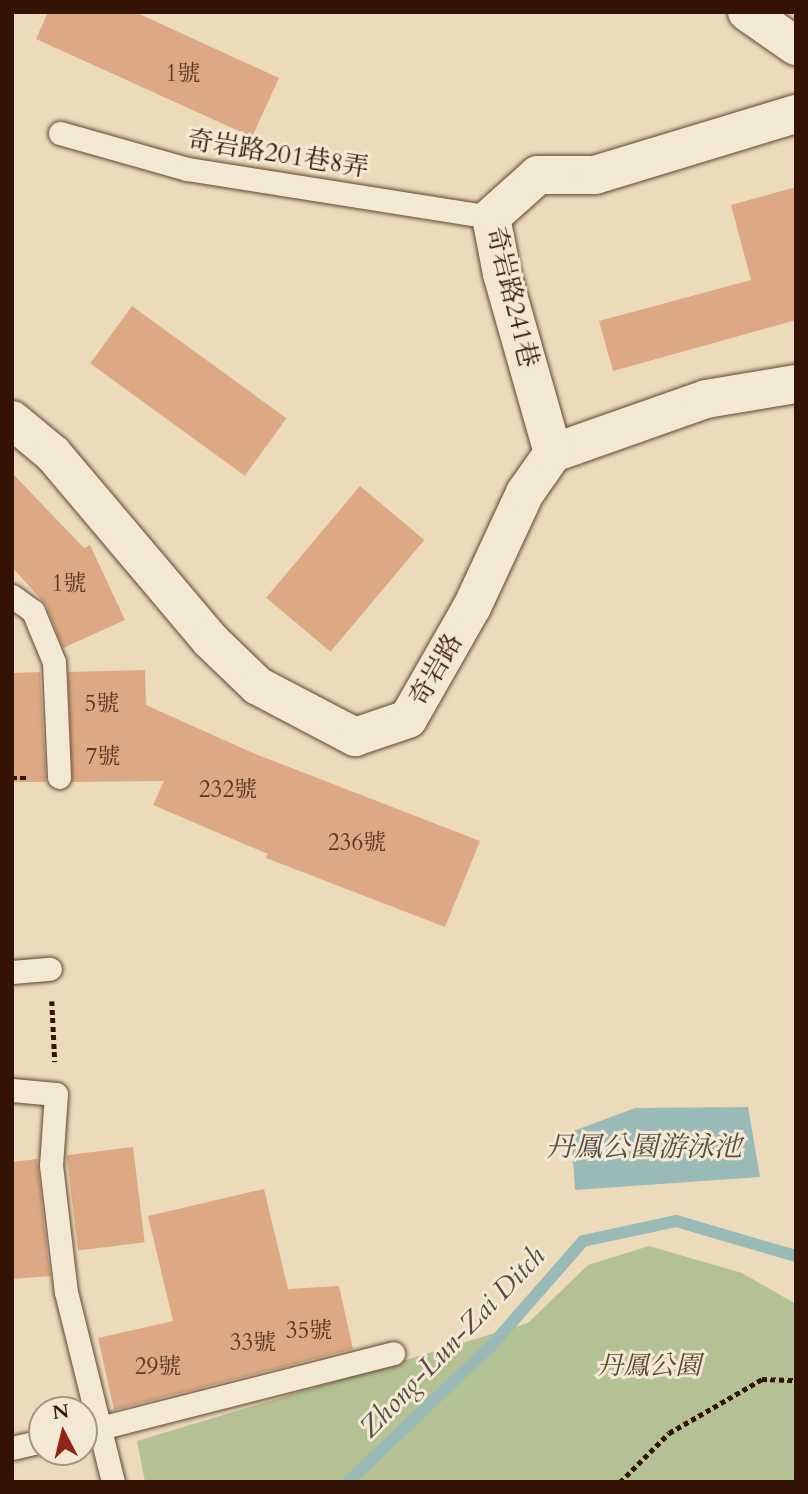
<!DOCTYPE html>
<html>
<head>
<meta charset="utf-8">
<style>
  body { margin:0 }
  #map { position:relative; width:808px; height:1494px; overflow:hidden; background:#ecdbbb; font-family:Cardo,"Noto Serif TC",serif }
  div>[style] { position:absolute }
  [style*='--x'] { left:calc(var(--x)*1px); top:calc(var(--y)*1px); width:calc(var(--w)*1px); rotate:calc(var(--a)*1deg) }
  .green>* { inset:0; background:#b3c193 }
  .water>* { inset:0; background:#99bab6 }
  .stream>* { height:12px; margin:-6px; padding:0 6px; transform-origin:6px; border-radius:6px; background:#99bab6 }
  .building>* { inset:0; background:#dca984; transform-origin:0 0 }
  .path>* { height:4.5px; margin-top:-2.25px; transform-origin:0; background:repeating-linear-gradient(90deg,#341305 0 5px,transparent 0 8.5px) }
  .roads { filter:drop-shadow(0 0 2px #624532) drop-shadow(0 0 2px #624532) }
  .service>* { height:23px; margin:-11.5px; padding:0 11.5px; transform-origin:11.5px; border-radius:11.5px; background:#f3e8d3 }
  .minor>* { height:38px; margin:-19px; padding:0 19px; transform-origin:19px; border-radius:19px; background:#f3e8d3 }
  span { translate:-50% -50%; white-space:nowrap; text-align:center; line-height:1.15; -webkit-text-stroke:6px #f3e8d3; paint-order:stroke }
  .number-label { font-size:23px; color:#5e3825 }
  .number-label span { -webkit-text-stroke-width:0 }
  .street-label { font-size:26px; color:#341305 }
  .park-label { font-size:26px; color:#5a4730; font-style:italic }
  .water-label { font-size:28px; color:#574d43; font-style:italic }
  .frame { position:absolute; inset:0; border:14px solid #341305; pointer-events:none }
  .north { position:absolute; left:28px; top:1396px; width:70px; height:70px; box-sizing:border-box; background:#f3e8d3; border:2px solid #a79381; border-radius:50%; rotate:353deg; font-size:19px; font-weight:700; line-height:28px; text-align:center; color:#341305 }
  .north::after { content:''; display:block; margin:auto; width:24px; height:32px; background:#8f2418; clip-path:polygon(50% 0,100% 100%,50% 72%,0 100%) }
</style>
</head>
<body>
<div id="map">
  <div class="green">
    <div style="clip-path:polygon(649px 1246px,742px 1273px,796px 1304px,796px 1482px,145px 1482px,137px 1441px,528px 1323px,588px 1265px)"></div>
  </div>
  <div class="water">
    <div style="clip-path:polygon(748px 1107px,760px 1177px,575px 1190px,571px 1132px,635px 1108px)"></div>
  </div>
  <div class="stream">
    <div style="--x:348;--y:1482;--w:199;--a:-43.6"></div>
    <div style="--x:492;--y:1345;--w:138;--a:-48.8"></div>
    <div style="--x:583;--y:1241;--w:95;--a:-12.1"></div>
    <div style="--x:676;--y:1221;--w:125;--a:16.3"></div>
  </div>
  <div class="building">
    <div style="clip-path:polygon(48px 12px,135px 12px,279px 78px,252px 137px,36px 39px)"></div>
    <div style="clip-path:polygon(796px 187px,796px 320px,613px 371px,599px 321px,751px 280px,731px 205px)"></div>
    <div style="left:132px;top:306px;width:191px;height:71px;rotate:36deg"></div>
    <div style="clip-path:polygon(12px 473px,84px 548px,90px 545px,125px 620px,63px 648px,46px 605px,12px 567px)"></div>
    <div style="left:360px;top:486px;width:84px;height:146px;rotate:40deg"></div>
    <div style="clip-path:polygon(145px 670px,146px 705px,253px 753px,480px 841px,445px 927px,266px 858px,268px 854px,153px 805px,164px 781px,72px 782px,68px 672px)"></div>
    <div style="clip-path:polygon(40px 672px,46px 782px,12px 782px,12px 673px)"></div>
    <div style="left:133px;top:1147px;width:96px;height:67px;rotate:83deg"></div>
    <div style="clip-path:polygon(37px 1159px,50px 1276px,12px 1279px,12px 1162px)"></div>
    <div style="clip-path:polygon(264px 1189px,288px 1289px,339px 1286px,353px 1349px,114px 1410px,98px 1338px,173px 1321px,148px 1216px)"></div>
  </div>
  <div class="path">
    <div style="--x:12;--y:778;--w:15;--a:0"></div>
    <div style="--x:52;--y:1001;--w:61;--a:87.2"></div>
    <div style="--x:620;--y:1482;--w:69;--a:-45"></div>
    <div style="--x:669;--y:1433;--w:108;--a:-30.1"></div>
    <div style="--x:762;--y:1379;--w:34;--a:2"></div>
  </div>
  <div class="roads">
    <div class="service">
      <div style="--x:60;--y:133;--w:132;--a:15.8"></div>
      <div style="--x:187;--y:169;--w:308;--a:9"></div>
      <div style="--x:12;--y:596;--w:26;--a:36"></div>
      <div style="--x:33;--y:611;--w:55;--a:67.6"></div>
      <div style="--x:54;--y:662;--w:115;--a:87.5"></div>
      <div style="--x:12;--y:972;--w:38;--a:-5"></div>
      <div style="--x:12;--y:1090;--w:44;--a:5.2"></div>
      <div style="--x:56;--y:1094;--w:71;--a:94"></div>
      <div style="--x:51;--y:1165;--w:128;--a:83.3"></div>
      <div style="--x:66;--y:1292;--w:196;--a:76.1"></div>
      <div style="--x:84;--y:1432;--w:319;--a:-14.3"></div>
      <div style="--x:12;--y:1448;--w:31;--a:-13"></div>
    </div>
    <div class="minor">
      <div style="--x:747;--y:12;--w:60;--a:34.8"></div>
      <div style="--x:12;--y:420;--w:53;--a:39.7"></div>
      <div style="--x:53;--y:454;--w:243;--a:49.8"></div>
      <div style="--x:210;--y:640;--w:66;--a:43.8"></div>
      <div style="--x:258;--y:686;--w:110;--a:27.7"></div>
      <div style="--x:355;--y:737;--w:56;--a:-18.8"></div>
      <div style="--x:408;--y:719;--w:129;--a:-60.3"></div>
      <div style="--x:472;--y:607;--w:126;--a:-65.1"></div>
      <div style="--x:525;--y:493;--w:49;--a:-55"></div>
      <div style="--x:553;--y:453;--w:162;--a:-19.4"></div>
      <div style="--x:706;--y:399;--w:91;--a:-9.5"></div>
      <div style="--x:553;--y:453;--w:186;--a:-105.9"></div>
      <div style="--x:502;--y:274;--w:58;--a:-100.9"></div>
      <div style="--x:491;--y:217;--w:63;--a:-41.8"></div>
      <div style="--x:538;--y:175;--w:57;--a:0"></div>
      <div style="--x:595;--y:175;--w:210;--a:-16.9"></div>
    </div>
  </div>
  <div class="number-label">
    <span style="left:183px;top:74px">1號</span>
    <span style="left:69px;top:584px">1號</span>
    <span style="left:102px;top:704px">5號</span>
    <span style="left:103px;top:757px">7號</span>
    <span style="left:228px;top:790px">232號</span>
    <span style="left:357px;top:843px">236號</span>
    <span style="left:309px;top:1331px">35號</span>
    <span style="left:253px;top:1343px">33號</span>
    <span style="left:158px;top:1367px">29號</span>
  </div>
  <div class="street-label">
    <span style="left:278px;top:154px;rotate:9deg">奇岩路201巷8弄</span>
    <span style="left:512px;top:297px;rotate:76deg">奇岩路241巷</span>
    <span style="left:436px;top:670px;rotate:-60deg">奇岩路</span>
  </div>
  <div class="park-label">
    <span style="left:649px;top:1366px">丹鳳公園</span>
  </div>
  <div class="water-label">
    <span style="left:644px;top:1147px">丹鳳公園游泳池</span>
    <span style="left:452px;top:1342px;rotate:-46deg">Zhong-Lun-Zai Ditch</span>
  </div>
  <div class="frame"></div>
  <div class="north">N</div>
</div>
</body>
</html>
